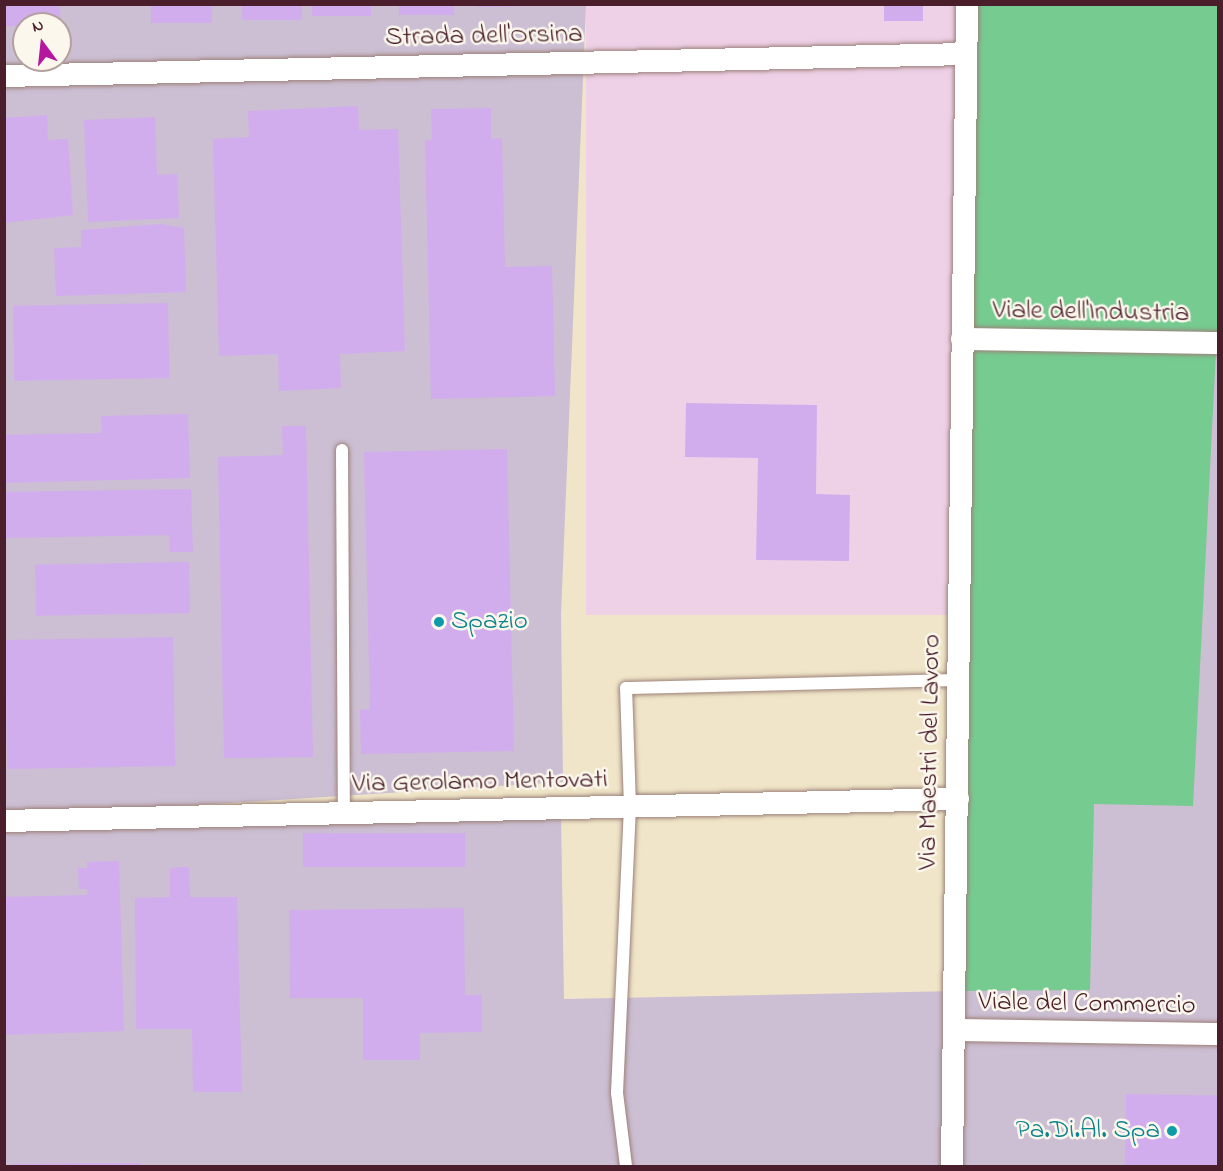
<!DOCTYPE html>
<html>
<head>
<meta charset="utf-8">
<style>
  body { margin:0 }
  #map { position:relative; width:1223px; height:1171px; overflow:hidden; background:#f0e5c8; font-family:"Indie Flower",sans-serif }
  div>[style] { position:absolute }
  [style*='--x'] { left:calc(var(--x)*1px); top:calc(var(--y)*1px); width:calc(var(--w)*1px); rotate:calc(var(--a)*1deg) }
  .built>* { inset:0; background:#eed0e7; transform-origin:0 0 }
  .industrial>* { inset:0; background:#ccbed3 }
  .green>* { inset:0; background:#75cb90 }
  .building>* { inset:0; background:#d2adee; transform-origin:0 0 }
  .roads { filter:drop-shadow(0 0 2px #9d827a) drop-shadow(0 0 2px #9d827a) }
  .lane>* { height:12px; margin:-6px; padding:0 6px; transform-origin:6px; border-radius:6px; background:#fff }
  .street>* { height:22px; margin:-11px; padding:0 11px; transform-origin:11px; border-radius:11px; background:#fff }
  .dots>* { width:16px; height:16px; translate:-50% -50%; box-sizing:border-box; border:3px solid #fbf7ec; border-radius:50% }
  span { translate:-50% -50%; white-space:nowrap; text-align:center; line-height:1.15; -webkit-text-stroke:5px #fbf7ec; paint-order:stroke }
  .street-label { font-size:27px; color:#4a1f2b }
  .culture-label { font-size:27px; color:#0d838f }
  .left { translate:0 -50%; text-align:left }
  .right { translate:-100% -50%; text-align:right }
  .frame { position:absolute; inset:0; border:6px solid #4a1f2b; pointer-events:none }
  .north { position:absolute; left:12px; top:12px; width:60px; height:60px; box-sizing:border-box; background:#fbf7ec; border:2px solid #b4a19f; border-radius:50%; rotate:345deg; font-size:16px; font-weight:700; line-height:24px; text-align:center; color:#4a1f2b }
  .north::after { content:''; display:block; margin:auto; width:21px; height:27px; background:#b5179e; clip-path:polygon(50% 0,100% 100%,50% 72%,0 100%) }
</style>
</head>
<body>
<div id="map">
  <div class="built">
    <div style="left:586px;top:5px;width:383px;height:610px"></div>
  </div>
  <div class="industrial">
    <div style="clip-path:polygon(evenodd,5px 5px,586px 5px,561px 614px,563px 782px,5px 817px,5px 5px,24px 24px,60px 24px,60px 60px,24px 60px,24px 24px)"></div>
    <div style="clip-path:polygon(1218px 5px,1218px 1166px,5px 1166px,4px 823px,561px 816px,564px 999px,957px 991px)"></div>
  </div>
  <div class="green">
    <div style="clip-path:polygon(969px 5px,1218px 5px,1218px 311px,1193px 806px,1094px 804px,1090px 990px,957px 991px)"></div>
  </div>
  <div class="building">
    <div style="left:4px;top:4px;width:56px;height:22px"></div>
    <div style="left:151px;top:4px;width:61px;height:19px"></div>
    <div style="left:242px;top:4px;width:60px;height:16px"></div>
    <div style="left:312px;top:4px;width:59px;height:12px"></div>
    <div style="left:399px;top:4px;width:55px;height:11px"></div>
    <div style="clip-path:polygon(477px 4px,531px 4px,531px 6px,477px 7px)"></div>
    <div style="left:884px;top:4px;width:39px;height:17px"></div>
    <div style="clip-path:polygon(358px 106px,359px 130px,398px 129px,405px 351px,340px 354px,341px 388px,279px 391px,278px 354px,219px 356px,213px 139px,249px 137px,248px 111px)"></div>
    <div style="clip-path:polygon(491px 108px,491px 139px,502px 138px,505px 267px,552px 266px,555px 396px,431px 399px,425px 140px,432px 140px,431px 109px)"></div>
    <div style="clip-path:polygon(47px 115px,48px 140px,68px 139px,73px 215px,4px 223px,4px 118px)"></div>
    <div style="clip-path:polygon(155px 117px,157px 175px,177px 174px,179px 218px,88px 222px,84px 120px)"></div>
    <div style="clip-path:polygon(161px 224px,184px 228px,186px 292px,56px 296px,54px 248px,81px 247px,81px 230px)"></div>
    <div style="left:168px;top:303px;width:75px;height:155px;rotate:89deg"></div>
    <div style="clip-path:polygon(686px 403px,817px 405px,816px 494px,850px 495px,849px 561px,756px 560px,758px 458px,685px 457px)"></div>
    <div style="clip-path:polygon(188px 414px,190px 478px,4px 483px,4px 435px,102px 433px,101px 416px)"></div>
    <div style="clip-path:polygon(282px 426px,306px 426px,313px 757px,224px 758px,218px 457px,283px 455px)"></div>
    <div style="clip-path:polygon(507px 449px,514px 751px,361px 754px,360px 710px,370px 709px,364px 452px)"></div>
    <div style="clip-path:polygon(191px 489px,193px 552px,170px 552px,169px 535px,4px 538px,4px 492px)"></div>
    <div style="left:189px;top:562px;width:51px;height:154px;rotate:89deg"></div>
    <div style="left:173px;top:637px;width:129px;height:168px;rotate:89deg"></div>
    <div style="left:465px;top:833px;width:34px;height:162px;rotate:90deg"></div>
    <div style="clip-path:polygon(119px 861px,124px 1031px,4px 1035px,4px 897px,88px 895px,87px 889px,79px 889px,78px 868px,87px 868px,87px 862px)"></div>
    <div style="clip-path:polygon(189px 867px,190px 897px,237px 897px,242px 1092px,193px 1092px,192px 1029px,136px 1029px,135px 898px,170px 897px,170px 868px)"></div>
    <div style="clip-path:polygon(464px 908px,465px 995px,482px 995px,482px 1032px,420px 1033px,420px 1060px,363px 1060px,363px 998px,290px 998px,289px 910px)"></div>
    <div style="left:1126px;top:1094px;width:92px;height:72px;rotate:1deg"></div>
    <div style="clip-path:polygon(140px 1163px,141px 1166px,14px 1166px,13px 1164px)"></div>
  </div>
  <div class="roads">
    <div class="lane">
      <div style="--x:342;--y:450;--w:363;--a:89.7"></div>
      <div style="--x:626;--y:1166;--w:74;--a:-97"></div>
      <div style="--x:617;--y:1093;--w:286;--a:-87.4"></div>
      <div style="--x:630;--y:807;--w:119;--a:-91.9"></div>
      <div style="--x:626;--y:688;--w:335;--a:-1.4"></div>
    </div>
    <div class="street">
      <div style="--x:4;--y:76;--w:961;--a:-1.31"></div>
      <div style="--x:962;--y:339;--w:256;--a:0.9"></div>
      <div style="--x:4;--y:821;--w:954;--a:-1.32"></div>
      <div style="--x:954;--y:1030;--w:264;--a:0.9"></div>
      <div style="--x:952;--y:1166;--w:1162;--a:-89.26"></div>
    </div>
  </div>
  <div class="dots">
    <div style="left:439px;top:622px;background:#0f9aa8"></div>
    <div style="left:1172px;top:1131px;background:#0f9aa8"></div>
  </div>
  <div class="street-label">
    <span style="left:484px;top:36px;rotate:-1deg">Strada dell'Orsina</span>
    <span style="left:1091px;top:312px;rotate:1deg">Viale dell'Industria</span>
    <span style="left:930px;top:752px;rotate:-89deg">Via Maestri del Lavoro</span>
    <span style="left:480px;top:782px;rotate:-1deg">Via Gerolamo Mentovati</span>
    <span style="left:1087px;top:1004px;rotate:1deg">Viale del Commercio</span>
  </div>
  <div class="culture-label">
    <span class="left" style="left:451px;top:622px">Spazio</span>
    <span class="right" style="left:1160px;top:1131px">Pa.Di.Al. Spa</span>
  </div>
  <div class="frame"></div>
  <div class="north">N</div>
</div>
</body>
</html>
